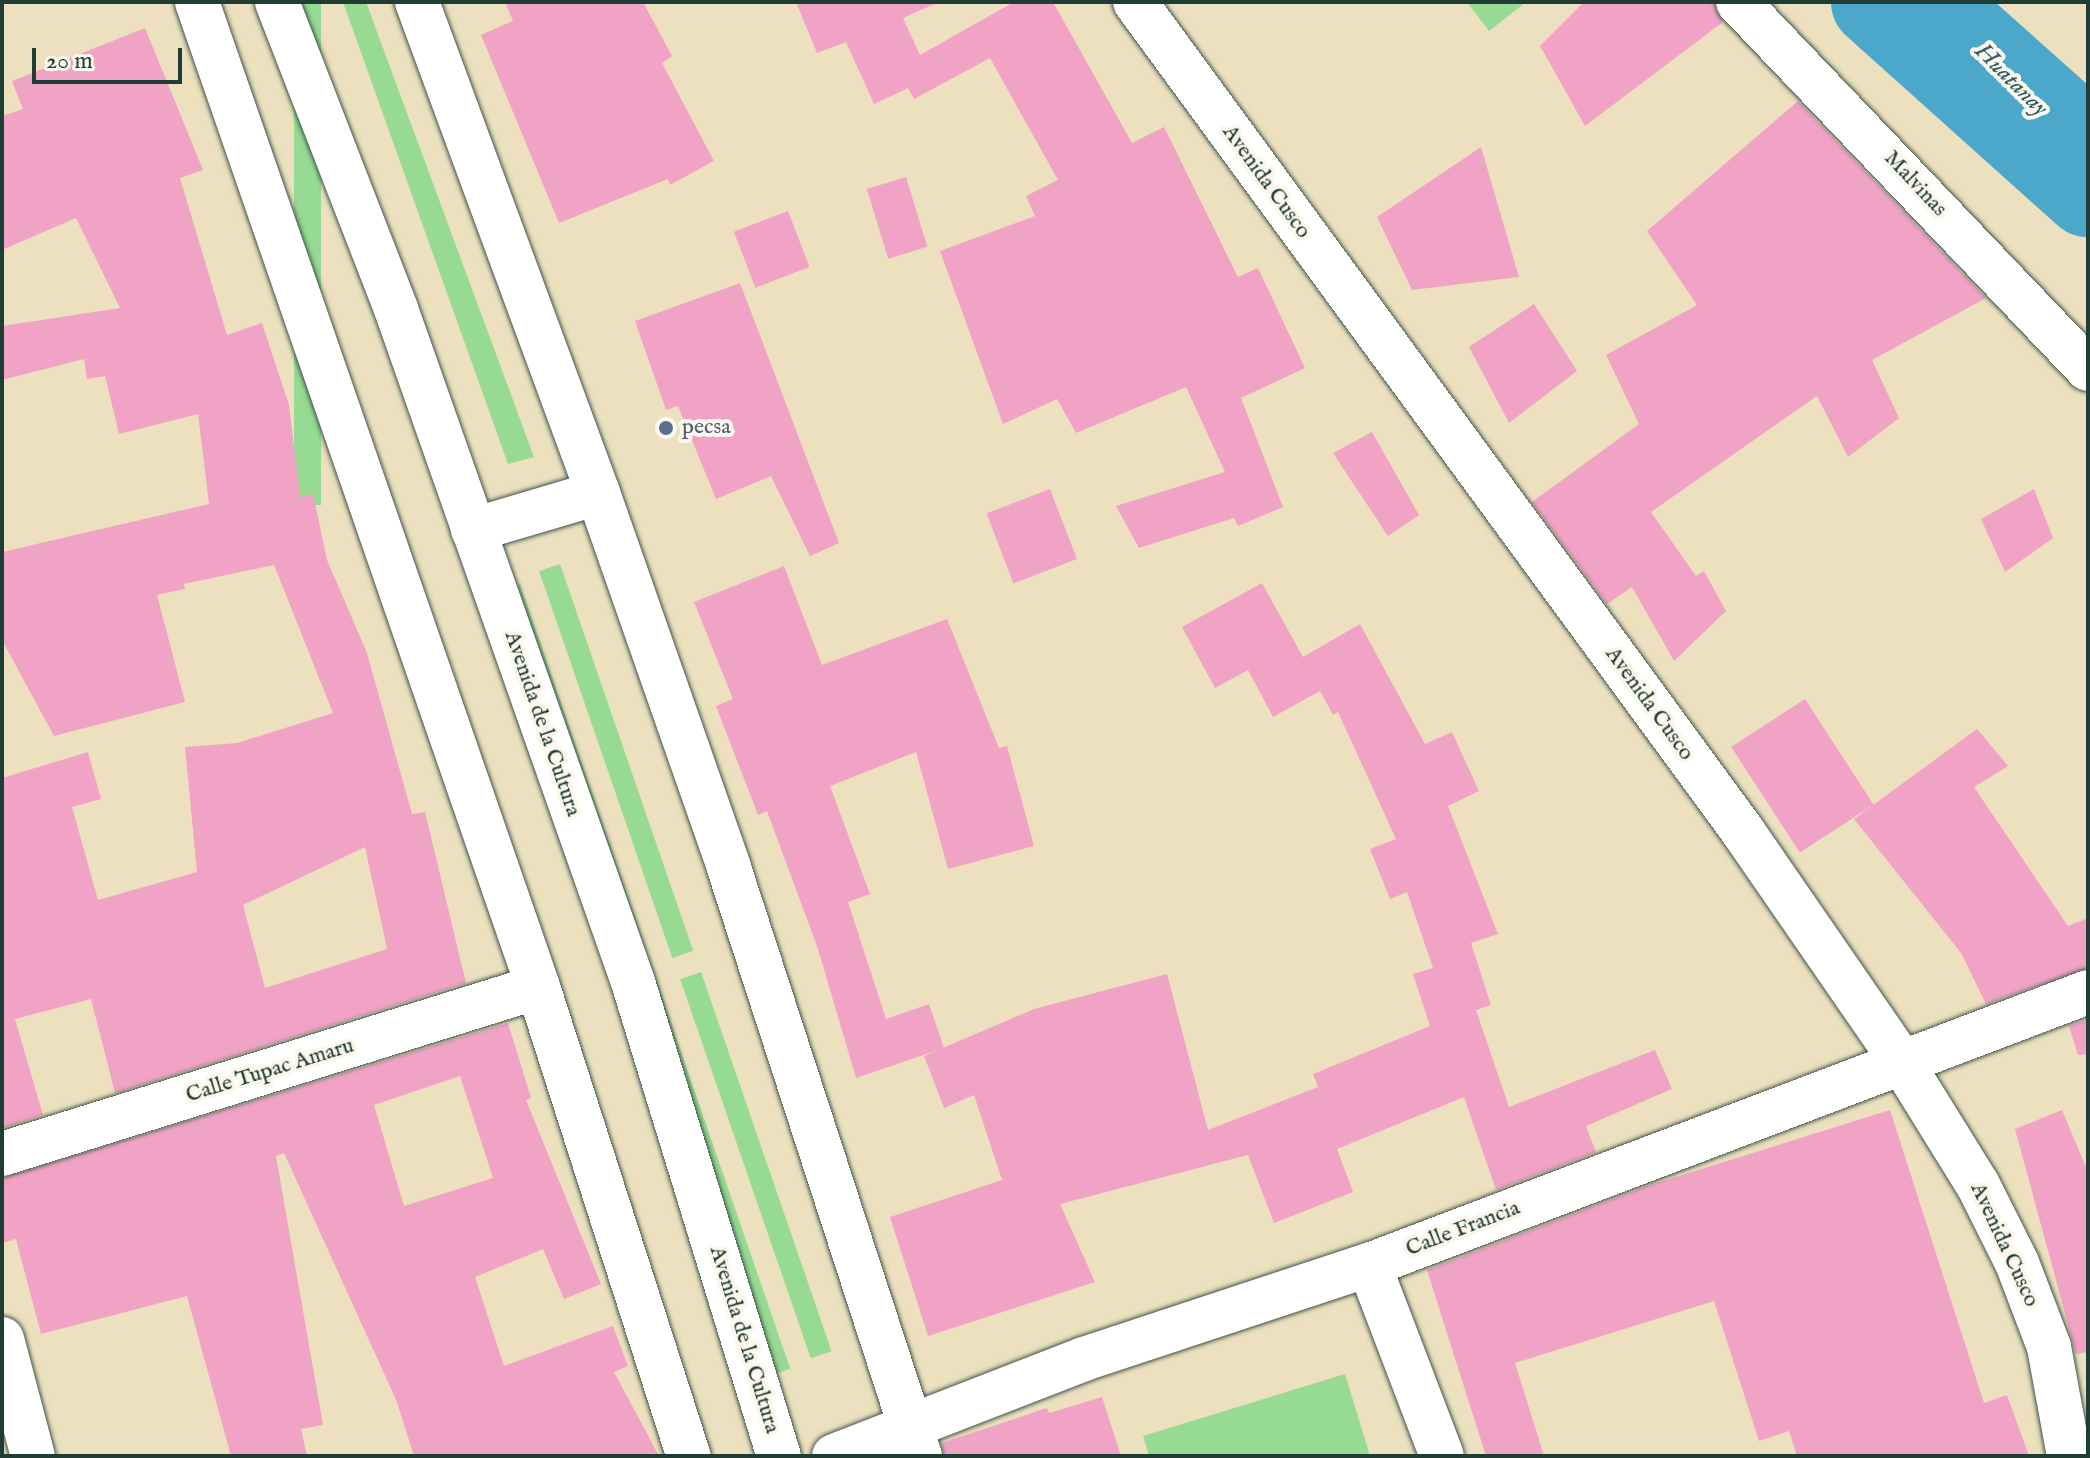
<!DOCTYPE html>
<html>
<head>
<meta charset="utf-8">
<style>
  body { margin:0 }
  #map { position:relative; width:2090px; height:1458px; overflow:hidden; background:#ece0be; font-family:"IM FELL English",serif }
  div>[style] { position:absolute }
  [style*='--x'] { left:calc(var(--x)*1px); top:calc(var(--y)*1px); width:calc(var(--w)*1px); rotate:calc(var(--a)*1deg) }
  .green>* { inset:0; background:#96da93; transform-origin:0 0 }
  .water>* { inset:0; background:#4ca8ca }
  .river>* { height:90px; margin:-45px; padding:0 45px; transform-origin:45px; border-radius:45px; background:#4ca8ca }
  .building>* { inset:0; background:#f1a3c6; transform-origin:0 0 }
  .roads { filter:drop-shadow(0 0 2px #3e5549) drop-shadow(0 0 2px #3e5549) }
  .minor>* { height:44px; margin:-22px; padding:0 22px; transform-origin:22px; border-radius:22px; background:#fff }
  .trunk>* { height:44px; margin:-22px; padding:0 22px; transform-origin:22px; border-radius:22px; background:#fff }
  .dots>* { width:22px; height:22px; translate:-50% -50%; box-sizing:border-box; border:4px solid #fbf7ec; border-radius:50% }
  span { translate:-50% -50%; white-space:nowrap; text-align:center; line-height:1.15; -webkit-text-stroke:8px #fbf7ec; paint-order:stroke }
  .street-label { font-size:22px; color:#1f3d34 }
  .service-label { font-size:22px; color:#4e5e75 }
  .left { translate:0 -50%; text-align:left }
  .water-label { font-size:24px; color:#2c5d61; font-style:italic }
  .frame { position:absolute; inset:0; border:4px solid #1f3d34; pointer-events:none }
  .scale { position:absolute; left:32px; top:48px; width:150px; height:36px; box-sizing:border-box; border:4px solid #1f3d34; border-top:0; padding-left:10px; font-size:24px; line-height:28px; white-space:nowrap; color:#1f3d34; -webkit-text-stroke:6px #fbf7ec; paint-order:stroke }
</style>
</head>
<body>
<div id="map">
  <div class="green">
    <div style="left:294px;top:2px;width:27px;height:503px"></div>
    <div style="clip-path:polygon(343px 2px,366px 2px,534px 457px,508px 464px)"></div>
    <div style="clip-path:polygon(1467px 2px,1526px 2px,1489px 31px)"></div>
    <div style="left:560px;top:564px;width:409px;height:22px;rotate:71deg"></div>
    <div style="left:520px;top:584px;width:830px;height:24px;rotate:71deg"></div>
    <div style="left:701px;top:972px;width:401px;height:22px;rotate:71deg"></div>
    <div style="clip-path:polygon(1345px 1374px,1370px 1456px,1149px 1456px,1143px 1436px)"></div>
  </div>
  <div class="water">
    <div style="clip-path:polygon(1876px 2px,1995px 2px,2088px 85px,2088px 192px)"></div>
  </div>
  <div class="river">
    <div style="--x:1876;--y:2;--w:285;--a:41.9"></div>
  </div>
  <div class="building">
    <div style="clip-path:polygon(505px 2px,643px 2px,672px 56px,662px 63px,714px 161px,670px 185px,668px 179px,559px 223px,481px 35px,513px 21px)"></div>
    <div style="clip-path:polygon(796px 2px,939px 2px,903px 18px,920px 55px,1014px 2px,1053px 2px,1132px 143px,1164px 127px,1238px 277px,1258px 268px,1305px 368px,1241px 398px,1283px 507px,1238px 526px,1234px 518px,1139px 548px,1116px 506px,1225px 472px,1186px 387px,1076px 433px,1057px 399px,1003px 424px,940px 251px,1035px 216px,1026px 196px,1058px 180px,990px 58px,914px 99px,908px 88px,874px 104px,846px 42px,817px 53px)"></div>
    <div style="clip-path:polygon(1584px 2px,1714px 2px,1723px 22px,1585px 126px,1540px 46px)"></div>
    <div style="clip-path:polygon(evenodd,145px 28px,203px 170px,180px 178px,227px 335px,262px 323px,289px 405px,300px 497px,313px 494px,327px 560px,367px 653px,412px 814px,425px 812px,466px 983px,115px 1093px,91px 999px,15px 1019px,43px 1115px,2px 1128px,2px 778px,88px 752px,101px 799px,72px 807px,98px 900px,197px 872px,185px 747px,237px 743px,333px 713px,274px 565px,184px 584px,185px 589px,157px 595px,185px 702px,54px 736px,2px 640px,2px 552px,209px 504px,198px 414px,119px 434px,105px 376px,87px 379px,84px 359px,2px 380px,2px 326px,120px 308px,76px 218px,2px 250px,2px 116px,23px 109px,12px 81px,145px 28px,365px 847px,387px 949px,265px 988px,243px 905px,365px 847px)"></div>
    <div style="clip-path:polygon(1798px 101px,1986px 298px,1872px 360px,1899px 418px,1848px 457px,1817px 396px,1651px 512px,1696px 576px,1704px 571px,1726px 611px,1674px 661px,1632px 587px,1607px 604px,1532px 502px,1639px 424px,1606px 355px,1697px 305px,1647px 231px)"></div>
    <div style="clip-path:polygon(1481px 147px,1519px 277px,1412px 290px,1377px 217px)"></div>
    <div style="left:906px;top:177px;width:73px;height:41px;rotate:73deg"></div>
    <div style="left:788px;top:211px;width:60px;height:58px;rotate:69deg"></div>
    <div style="clip-path:polygon(740px 283px,839px 543px,810px 556px,771px 476px,716px 499px,678px 406px,666px 410px,635px 321px)"></div>
    <div style="clip-path:polygon(1534px 304px,1577px 371px,1509px 423px,1469px 347px)"></div>
    <div style="clip-path:polygon(1372px 432px,1419px 515px,1388px 536px,1333px 453px)"></div>
    <div style="left:1050px;top:489px;width:75px;height:68px;rotate:69deg"></div>
    <div style="clip-path:polygon(2034px 489px,2053px 538px,2005px 572px,1981px 519px)"></div>
    <div style="clip-path:polygon(784px 566px,822px 665px,947px 619px,999px 748px,1007px 746px,1034px 846px,948px 869px,916px 752px,830px 786px,870px 894px,848px 902px,886px 1019px,929px 1004px,944px 1048px,856px 1078px,818px 949px,767px 811px,758px 815px,716px 706px,733px 699px,694px 602px)"></div>
    <div style="clip-path:polygon(1262px 583px,1303px 657px,1360px 624px,1425px 744px,1452px 732px,1479px 791px,1448px 806px,1498px 934px,1471px 943px,1491px 1005px,1476px 1010px,1509px 1107px,1655px 1050px,1672px 1089px,1586px 1126px,1596px 1152px,1496px 1190px,1464px 1097px,1337px 1149px,1353px 1192px,1274px 1223px,1248px 1155px,1060px 1204px,1095px 1282px,928px 1336px,890px 1217px,1002px 1180px,974px 1095px,944px 1108px,924px 1056px,1034px 1009px,1167px 974px,1208px 1130px,1318px 1087px,1313px 1074px,1430px 1026px,1413px 974px,1433px 968px,1407px 892px,1390px 899px,1370px 849px,1396px 839px,1338px 712px,1333px 715px,1320px 691px,1273px 717px,1248px 670px,1215px 688px,1182px 627px)"></div>
    <div style="left:1805px;top:699px;width:126px;height:88px;rotate:57deg"></div>
    <div style="clip-path:polygon(1977px 729px,2008px 766px,1974px 787px,2068px 926px,2088px 918px,2088px 968px,1986px 1004px,1961px 953px,1854px 819px)"></div>
    <div style="clip-path:polygon(2088px 1019px,2088px 1054px,2078px 1055px,2069px 1026px)"></div>
    <div style="clip-path:polygon(evenodd,508px 1023px,531px 1098px,526px 1100px,601px 1284px,564px 1299px,543px 1249px,475px 1277px,504px 1366px,613px 1326px,628px 1366px,614px 1372px,659px 1456px,414px 1456px,397px 1402px,284px 1153px,276px 1156px,323px 1425px,301px 1429px,307px 1456px,231px 1456px,187px 1296px,41px 1334px,16px 1239px,2px 1243px,2px 1178px,508px 1023px,460px 1076px,493px 1178px,404px 1206px,374px 1105px,460px 1076px)"></div>
    <div style="clip-path:polygon(1890px 1110px,1984px 1403px,2007px 1395px,2029px 1456px,1797px 1456px,1789px 1431px,1759px 1441px,1714px 1301px,1515px 1363px,1544px 1456px,1486px 1456px,1427px 1270px,1647px 1186px)"></div>
    <div style="clip-path:polygon(2062px 1110px,2088px 1172px,2088px 1352px,2076px 1354px,2015px 1129px)"></div>
    <div style="clip-path:polygon(1102px 1397px,1121px 1456px,944px 1456px,942px 1443px,1047px 1408px,1049px 1413px)"></div>
  </div>
  <div class="roads">
    <div class="minor">
      <div style="--x:197;--y:2;--w:1042;--a:70.9"></div>
      <div style="--x:538;--y:987;--w:493;--a:72.2"></div>
      <div style="--x:1135;--y:2;--w:1030;--a:53.76"></div>
      <div style="--x:1744;--y:833;--w:277;--a:55.4"></div>
      <div style="--x:1901;--y:1061;--w:146;--a:58.2"></div>
      <div style="--x:1978;--y:1185;--w:87;--a:63.4"></div>
      <div style="--x:2017;--y:1263;--w:90;--a:69.1"></div>
      <div style="--x:2049;--y:1347;--w:111;--a:79.6"></div>
      <div style="--x:1738;--y:2;--w:507;--a:46.36"></div>
      <div style="--x:2;--y:1154;--w:561;--a:-17.31"></div>
      <div style="--x:1369;--y:1265;--w:204;--a:69.1"></div>
      <div style="--x:2;--y:1339;--w:121;--a:75.2"></div>
      <div style="--x:834;--y:1456;--w:268;--a:-21.2"></div>
      <div style="--x:1084;--y:1359;--w:300;--a:-18.3"></div>
      <div style="--x:1369;--y:1265;--w:769;--a:-20.79"></div>
    </div>
    <div class="trunk">
      <div style="--x:277;--y:2;--w:329;--a:68.8"></div>
      <div style="--x:396;--y:309;--w:714;--a:70.6"></div>
      <div style="--x:633;--y:982;--w:496;--a:72.9"></div>
      <div style="--x:417;--y:2;--w:523;--a:69.76"></div>
      <div style="--x:598;--y:493;--w:397;--a:70.7"></div>
      <div style="--x:729;--y:868;--w:618;--a:72"></div>
      <div style="--x:473;--y:530;--w:130;--a:-16.5"></div>
    </div>
  </div>
  <div class="dots">
    <div style="left:666px;top:428px;background:#5c6f8a"></div>
  </div>
  <div class="street-label">
    <span style="left:1266px;top:182px;rotate:54deg">Avenida Cusco</span>
    <span style="left:1915px;top:184px;rotate:47deg">Malvinas</span>
    <span style="left:1649px;top:704px;rotate:54deg">Avenida Cusco</span>
    <span style="left:542px;top:724px;rotate:71deg">Avenida de la Cultura</span>
    <span style="left:270px;top:1071px;rotate:-17deg">Calle Tupac Amaru</span>
    <span style="left:1463px;top:1229px;rotate:-21deg">Calle Francia</span>
    <span style="left:2004px;top:1245px;rotate:65deg">Avenida Cusco</span>
    <span style="left:744px;top:1340px;rotate:73deg">Avenida de la Cultura</span>
  </div>
  <div class="service-label">
    <span class="left" style="left:682px;top:428px">pecsa</span>
  </div>
  <div class="water-label">
    <span style="left:2011px;top:80px;rotate:45deg">Huatanay</span>
  </div>
  <div class="frame"></div>
  <div class="scale">20 m</div>
</div>
</body>
</html>
